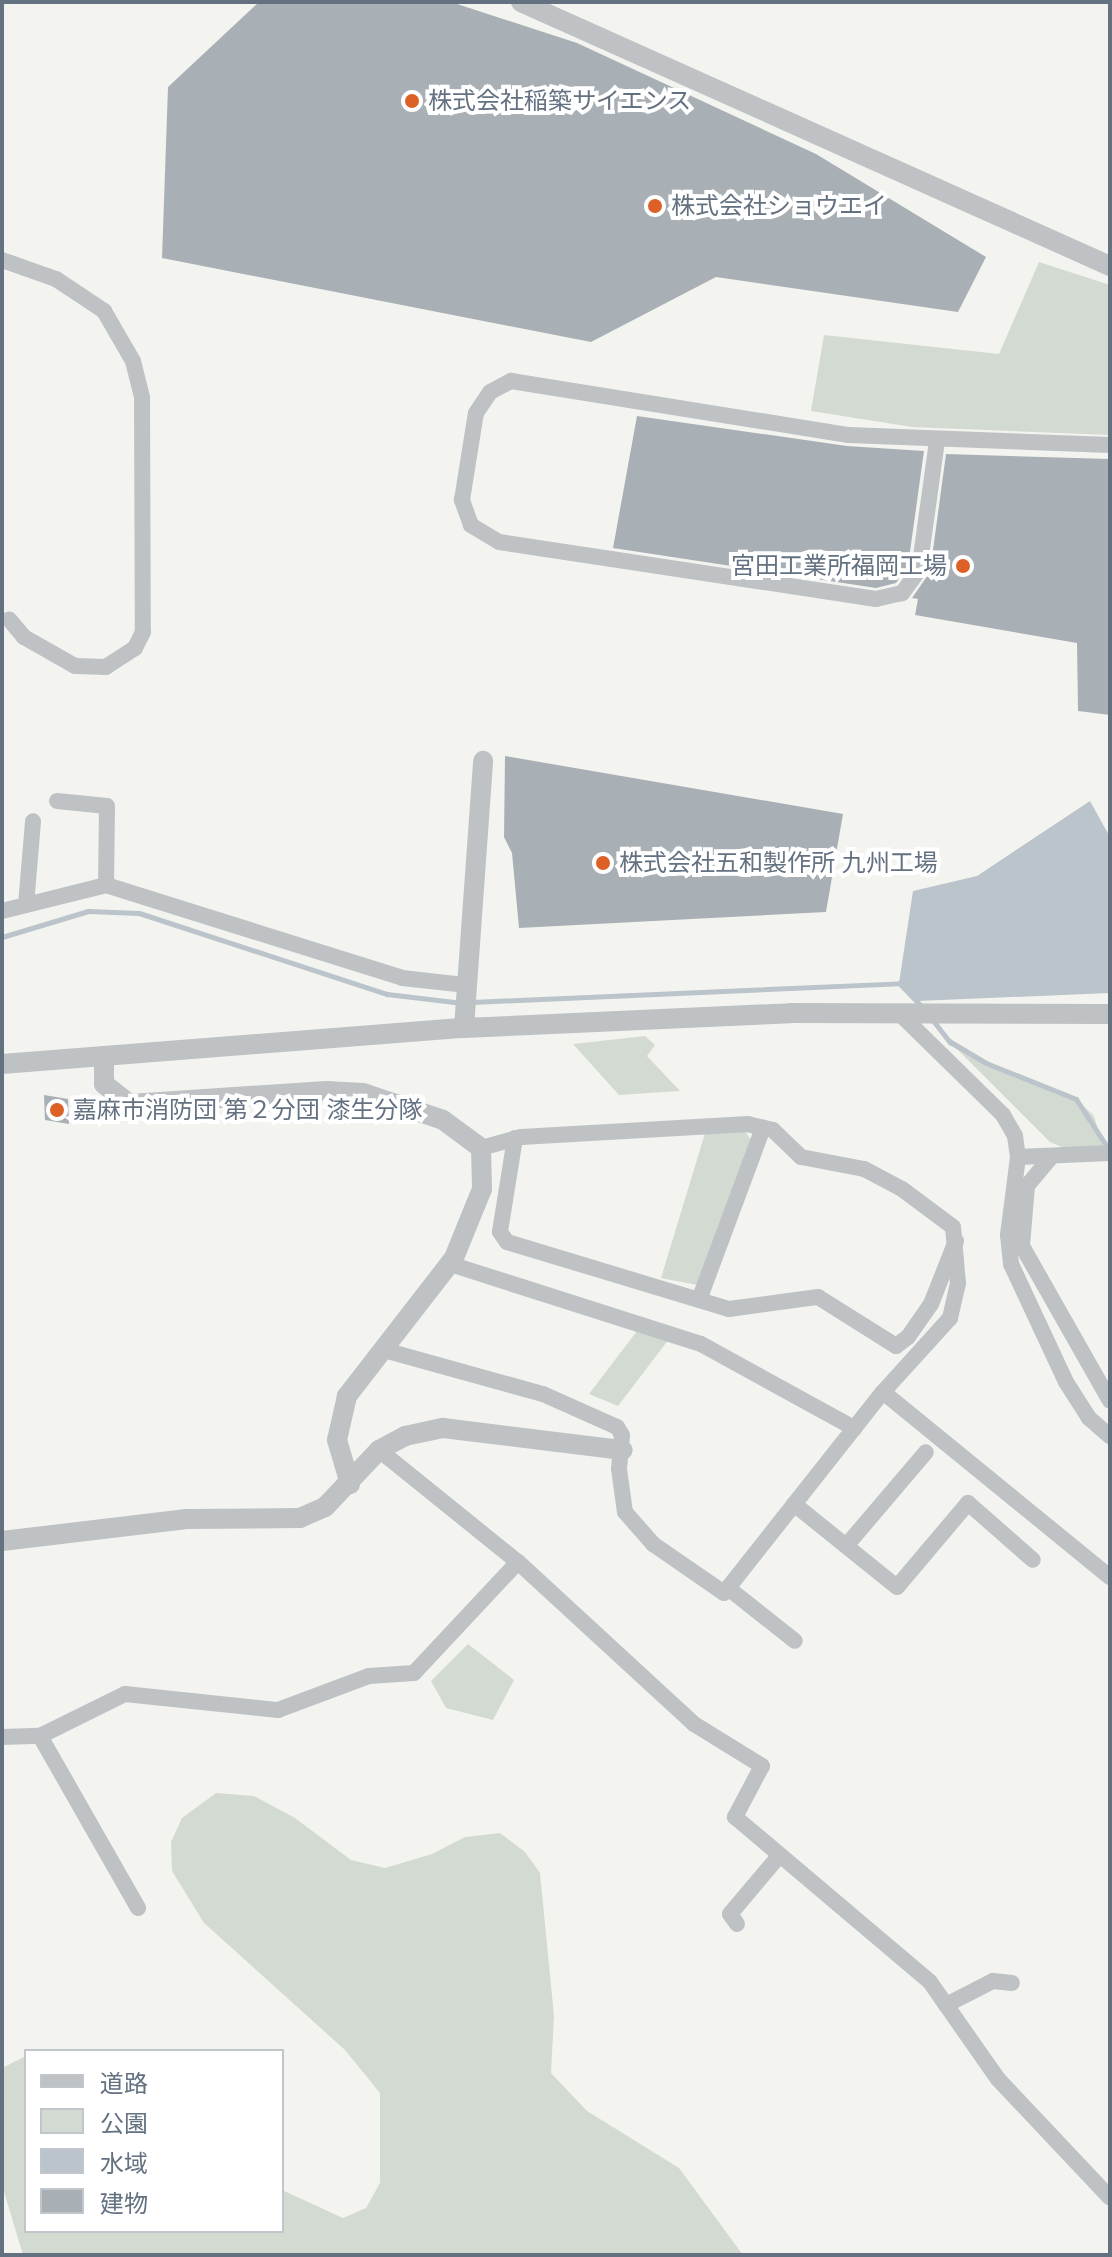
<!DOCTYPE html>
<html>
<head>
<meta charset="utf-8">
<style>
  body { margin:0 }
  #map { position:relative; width:1112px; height:2257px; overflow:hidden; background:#f3f4ef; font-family:Inter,"Noto Sans JP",sans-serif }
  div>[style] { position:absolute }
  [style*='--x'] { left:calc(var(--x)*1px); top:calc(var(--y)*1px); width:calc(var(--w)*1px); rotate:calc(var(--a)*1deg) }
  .green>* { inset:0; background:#d3dad1 }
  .water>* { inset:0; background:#bac4ca }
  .stream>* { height:5px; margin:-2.5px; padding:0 2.5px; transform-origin:2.5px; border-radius:2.5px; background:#bac4ca }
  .building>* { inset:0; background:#a9b0b5 }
  .minor>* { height:16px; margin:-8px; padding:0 8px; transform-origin:8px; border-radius:8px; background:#bec2c5 }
  .tertiary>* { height:20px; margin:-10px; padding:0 10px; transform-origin:10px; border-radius:10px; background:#bec2c5 }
  .dots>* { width:22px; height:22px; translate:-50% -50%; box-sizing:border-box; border:4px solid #fff; border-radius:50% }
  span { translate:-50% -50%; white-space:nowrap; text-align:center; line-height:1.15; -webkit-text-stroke:8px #fff; paint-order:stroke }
  .poi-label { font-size:24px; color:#637180 }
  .left { translate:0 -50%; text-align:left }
  .right { translate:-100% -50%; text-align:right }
  .frame { position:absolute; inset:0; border:4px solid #637180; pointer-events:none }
  .legend { position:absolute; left:24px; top:2049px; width:260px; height:184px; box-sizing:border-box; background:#fff; border:2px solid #c1c6cc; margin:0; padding:10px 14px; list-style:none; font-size:24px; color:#637180 }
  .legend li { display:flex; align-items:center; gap:16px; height:40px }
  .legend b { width:40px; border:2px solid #c1c6cc }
</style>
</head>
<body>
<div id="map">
  <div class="green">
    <div style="clip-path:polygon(1039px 262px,1110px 285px,1110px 435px,912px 427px,811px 411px,824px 335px,999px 354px)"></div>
    <div style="clip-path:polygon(941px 1033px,1014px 1077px,1076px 1099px,1094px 1116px,1103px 1147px,1067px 1149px,1050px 1142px)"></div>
    <div style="clip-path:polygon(645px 1036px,655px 1045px,647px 1056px,680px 1091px,619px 1095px,573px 1044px)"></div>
    <div style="clip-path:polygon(744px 1129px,752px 1142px,697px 1285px,661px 1278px,706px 1130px)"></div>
    <div style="clip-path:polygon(637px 1331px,669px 1339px,618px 1406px,589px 1394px)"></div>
    <div style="clip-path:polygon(468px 1644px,514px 1680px,493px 1720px,446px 1708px,431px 1681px)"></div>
    <div style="clip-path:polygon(216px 1793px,254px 1796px,295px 1818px,351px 1860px,385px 1868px,432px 1854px,465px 1837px,500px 1833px,525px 1852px,540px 1873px,554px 2016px,551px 2073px,587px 2111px,679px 2168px,743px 2255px,23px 2255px,2px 2185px,2px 2068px,26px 2056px,26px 2231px,282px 2231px,282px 2190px,343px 2218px,366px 2208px,380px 2183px,380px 2093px,345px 2050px,204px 1923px,172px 1871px,171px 1842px,182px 1818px)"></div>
  </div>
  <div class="water">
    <div style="clip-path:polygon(1090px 801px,1110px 837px,1110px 993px,917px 1001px,899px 983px,913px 891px,977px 876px)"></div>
  </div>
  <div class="stream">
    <div style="--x:2;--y:937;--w:90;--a:-16.8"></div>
    <div style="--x:88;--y:911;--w:51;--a:2.2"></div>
    <div style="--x:139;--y:913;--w:261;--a:18.1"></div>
    <div style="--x:387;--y:994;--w:76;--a:6.8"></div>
    <div style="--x:472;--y:1002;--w:427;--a:-2.5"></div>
    <div style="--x:899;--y:983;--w:33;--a:46"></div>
    <div style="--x:931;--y:1018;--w:31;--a:52"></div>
    <div style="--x:950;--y:1042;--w:42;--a:30.3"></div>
    <div style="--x:986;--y:1063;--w:97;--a:21.8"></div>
    <div style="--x:1076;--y:1099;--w:61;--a:57.1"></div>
  </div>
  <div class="building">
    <div style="clip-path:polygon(259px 2px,451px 2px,577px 43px,816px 154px,986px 257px,958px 312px,716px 277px,591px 342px,162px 258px,168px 87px)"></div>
    <div style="clip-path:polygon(637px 416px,847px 446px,924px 451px,908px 566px,896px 583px,876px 588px,613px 548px)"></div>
    <div style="clip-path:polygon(946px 454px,1110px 459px,1110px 715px,1078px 711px,1077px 643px,915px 615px,918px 599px,912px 598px,930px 572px)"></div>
    <div style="clip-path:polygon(505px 756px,843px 814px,826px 912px,519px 928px,512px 853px,504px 837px)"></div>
    <div style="clip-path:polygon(44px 1095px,68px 1099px,69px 1124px,45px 1120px)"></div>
  </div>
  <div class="minor">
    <div style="--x:2;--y:260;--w:57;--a:19.4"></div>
    <div style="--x:56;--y:279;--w:58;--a:33.7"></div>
    <div style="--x:104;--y:311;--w:58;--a:59.9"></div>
    <div style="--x:133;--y:361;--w:38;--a:76"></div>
    <div style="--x:142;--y:398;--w:234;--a:89.8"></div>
    <div style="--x:143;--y:632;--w:18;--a:117"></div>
    <div style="--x:135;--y:648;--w:35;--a:147"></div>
    <div style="--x:106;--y:667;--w:31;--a:-178"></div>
    <div style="--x:75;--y:666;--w:59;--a:-150.4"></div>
    <div style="--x:24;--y:637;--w:23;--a:-130"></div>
    <div style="--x:937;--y:441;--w:130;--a:97.9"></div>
    <div style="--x:919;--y:570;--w:29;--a:126"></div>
    <div style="--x:902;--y:593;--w:27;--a:167"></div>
    <div style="--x:876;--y:599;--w:381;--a:-171.4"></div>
    <div style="--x:499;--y:542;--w:33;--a:-149"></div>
    <div style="--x:471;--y:525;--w:27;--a:-110"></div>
    <div style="--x:462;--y:500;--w:88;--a:-80.9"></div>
    <div style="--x:476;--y:413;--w:25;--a:-56"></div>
    <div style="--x:490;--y:392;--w:24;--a:-28"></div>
    <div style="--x:511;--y:381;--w:342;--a:9.1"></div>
    <div style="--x:849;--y:435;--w:261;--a:2.2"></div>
    <div style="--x:57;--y:801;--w:50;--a:5.7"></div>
    <div style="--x:107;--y:806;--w:79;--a:90.7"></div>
    <div style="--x:26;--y:905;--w:84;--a:-85.2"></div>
    <div style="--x:2;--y:911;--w:107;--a:-14"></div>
    <div style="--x:106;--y:885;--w:310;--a:17.4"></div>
    <div style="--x:402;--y:978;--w:63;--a:6.3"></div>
    <div style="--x:898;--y:1012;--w:147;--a:44.4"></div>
    <div style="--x:1003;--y:1115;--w:24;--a:60"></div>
    <div style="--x:1015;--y:1136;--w:21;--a:82"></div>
    <div style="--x:1018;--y:1157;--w:79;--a:97.3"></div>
    <div style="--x:1008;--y:1235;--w:29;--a:84"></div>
    <div style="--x:1011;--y:1264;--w:130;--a:65"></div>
    <div style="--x:1066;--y:1382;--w:43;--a:57.4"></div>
    <div style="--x:1089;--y:1418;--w:28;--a:41"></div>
    <div style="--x:515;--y:1138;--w:95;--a:99.1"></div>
    <div style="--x:500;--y:1232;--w:12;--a:55"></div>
    <div style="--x:507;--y:1242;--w:232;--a:16.8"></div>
    <div style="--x:729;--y:1309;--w:90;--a:-7.7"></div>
    <div style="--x:818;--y:1297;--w:92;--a:32.1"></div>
    <div style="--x:896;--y:1346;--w:15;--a:-37"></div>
    <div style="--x:908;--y:1337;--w:40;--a:-55.1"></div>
    <div style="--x:931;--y:1304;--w:68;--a:-68.4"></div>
    <div style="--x:1052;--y:1156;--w:39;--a:130"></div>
    <div style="--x:1027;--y:1186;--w:60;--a:94.8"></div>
    <div style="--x:1022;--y:1246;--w:178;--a:60.4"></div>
    <div style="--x:1018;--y:1157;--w:92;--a:-2.5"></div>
    <div style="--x:450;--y:1264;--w:263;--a:17.7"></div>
    <div style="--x:701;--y:1344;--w:175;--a:28.8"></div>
    <div style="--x:699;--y:1300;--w:184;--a:-69.6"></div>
    <div style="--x:384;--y:1350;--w:165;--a:15.5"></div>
    <div style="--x:543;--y:1394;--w:81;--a:24"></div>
    <div style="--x:617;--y:1427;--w:9;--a:58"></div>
    <div style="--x:622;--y:1435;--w:34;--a:95"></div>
    <div style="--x:619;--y:1469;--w:43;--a:82.1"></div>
    <div style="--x:625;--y:1512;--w:43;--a:48.8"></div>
    <div style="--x:653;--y:1544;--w:86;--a:34.6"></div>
    <div style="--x:724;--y:1593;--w:256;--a:-51.7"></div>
    <div style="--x:883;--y:1392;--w:100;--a:-47.8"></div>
    <div style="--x:950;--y:1318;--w:36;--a:-77"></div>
    <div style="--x:958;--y:1283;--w:56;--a:-95.1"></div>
    <div style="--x:953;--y:1227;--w:64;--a:-143.3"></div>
    <div style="--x:902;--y:1189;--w:43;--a:-152.2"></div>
    <div style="--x:864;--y:1169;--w:64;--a:-169.2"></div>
    <div style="--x:801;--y:1157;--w:39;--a:-136"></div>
    <div style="--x:773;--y:1130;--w:26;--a:-167"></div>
    <div style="--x:748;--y:1124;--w:227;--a:176.7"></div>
    <div style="--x:521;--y:1137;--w:41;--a:164.6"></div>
    <div style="--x:883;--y:1392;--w:293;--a:39.2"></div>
    <div style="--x:379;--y:1450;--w:179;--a:38.9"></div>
    <div style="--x:518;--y:1562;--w:239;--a:42.6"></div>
    <div style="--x:694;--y:1724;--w:80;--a:31.7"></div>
    <div style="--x:762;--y:1766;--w:58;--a:117.9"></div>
    <div style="--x:735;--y:1817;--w:255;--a:40.2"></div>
    <div style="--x:930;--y:1982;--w:118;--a:55"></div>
    <div style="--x:998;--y:2079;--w:163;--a:46.7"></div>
    <div style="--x:794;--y:1504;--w:132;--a:38.9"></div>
    <div style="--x:897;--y:1587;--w:110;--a:-49.8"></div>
    <div style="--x:968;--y:1503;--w:86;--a:41.2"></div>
    <div style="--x:846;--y:1546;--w:123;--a:-49.6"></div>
    <div style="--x:728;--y:1588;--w:85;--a:38.3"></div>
    <div style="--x:40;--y:1736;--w:95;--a:-26.3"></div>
    <div style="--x:125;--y:1694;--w:154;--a:6"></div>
    <div style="--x:278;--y:1710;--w:97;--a:-20.5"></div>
    <div style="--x:369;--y:1676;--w:45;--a:-3.8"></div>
    <div style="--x:414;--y:1673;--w:152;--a:-46.9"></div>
    <div style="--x:2;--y:1737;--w:38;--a:-2"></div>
    <div style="--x:40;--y:1736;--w:198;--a:60.3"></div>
    <div style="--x:737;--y:1924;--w:12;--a:-125"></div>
    <div style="--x:730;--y:1914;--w:76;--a:-49.8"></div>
    <div style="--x:946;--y:2005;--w:53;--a:-27.1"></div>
    <div style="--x:993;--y:1981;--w:19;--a:6"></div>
  </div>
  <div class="tertiary">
    <div style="--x:521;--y:2;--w:645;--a:24.14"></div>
    <div style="--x:464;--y:1028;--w:268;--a:-85.9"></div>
    <div style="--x:104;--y:1056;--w:28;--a:90"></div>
    <div style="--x:104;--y:1084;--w:33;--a:38"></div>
    <div style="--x:130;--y:1104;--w:197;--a:-3.8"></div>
    <div style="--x:327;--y:1091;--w:36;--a:3"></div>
    <div style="--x:363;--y:1093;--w:84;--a:18.6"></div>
    <div style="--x:443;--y:1120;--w:47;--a:36.4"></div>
    <div style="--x:481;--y:1148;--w:41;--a:88.6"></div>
    <div style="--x:482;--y:1189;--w:74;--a:112.1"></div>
    <div style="--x:454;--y:1258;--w:175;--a:127.8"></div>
    <div style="--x:347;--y:1396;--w:45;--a:102.8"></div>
    <div style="--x:337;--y:1440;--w:46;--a:73.5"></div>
    <div style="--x:2;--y:1064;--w:463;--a:-4.5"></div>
    <div style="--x:464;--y:1028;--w:327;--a:-2.6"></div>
    <div style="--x:791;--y:1013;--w:319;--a:0.2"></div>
    <div style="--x:2;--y:1541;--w:186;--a:-6.8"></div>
    <div style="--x:187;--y:1519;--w:113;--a:-0.5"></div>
    <div style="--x:300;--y:1518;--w:27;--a:-24"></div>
    <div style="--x:325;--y:1507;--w:79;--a:-46.5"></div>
    <div style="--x:379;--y:1450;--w:30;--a:-28"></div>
    <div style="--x:405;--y:1436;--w:39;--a:-12"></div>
    <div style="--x:443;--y:1428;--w:181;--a:7"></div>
  </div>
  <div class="dots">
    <div style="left:412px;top:101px;background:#dd6026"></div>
    <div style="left:655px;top:206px;background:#dd6026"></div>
    <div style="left:963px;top:566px;background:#dd6026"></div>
    <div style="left:603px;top:863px;background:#dd6026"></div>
    <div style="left:57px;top:1110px;background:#dd6026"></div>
  </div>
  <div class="poi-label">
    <span class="left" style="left:428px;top:101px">株式会社稲築サイエンス</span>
    <span class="left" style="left:671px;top:206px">株式会社ショウエイ</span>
    <span class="right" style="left:947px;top:566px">宮田工業所福岡工場</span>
    <span class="left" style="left:619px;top:863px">株式会社五和製作所 九州工場</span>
    <span class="left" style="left:73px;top:1110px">嘉麻市消防団 第２分団 漆生分隊</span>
  </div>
  <div class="frame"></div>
  <ul class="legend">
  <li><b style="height:10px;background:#bec2c5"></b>道路</li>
  <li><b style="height:22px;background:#d3dad1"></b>公園</li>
  <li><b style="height:22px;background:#bac4ca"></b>水域</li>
  <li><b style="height:22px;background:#a9b0b5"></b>建物</li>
  </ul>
</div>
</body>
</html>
